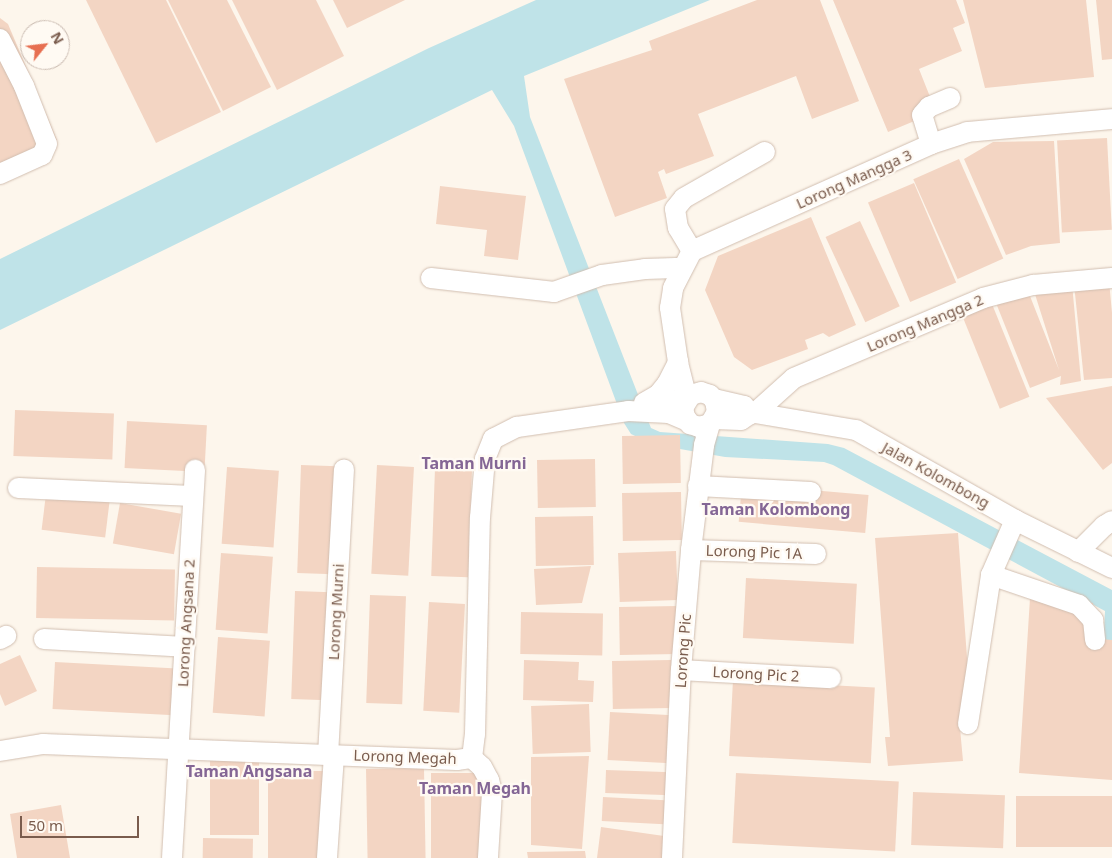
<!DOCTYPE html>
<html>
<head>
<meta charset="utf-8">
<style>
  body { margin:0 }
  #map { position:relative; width:1112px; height:858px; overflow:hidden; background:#fdf6ec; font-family:"Noto Sans",sans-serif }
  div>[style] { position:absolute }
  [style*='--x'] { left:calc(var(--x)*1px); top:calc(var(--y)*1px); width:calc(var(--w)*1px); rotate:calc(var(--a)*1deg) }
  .water>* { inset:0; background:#bfe3e8 }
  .building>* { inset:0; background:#f3d5c3; transform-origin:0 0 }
  .roads { filter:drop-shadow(0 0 1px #d1beb0) drop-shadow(0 0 1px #d1beb0) }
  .minor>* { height:20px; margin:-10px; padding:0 10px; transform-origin:10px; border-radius:10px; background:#fff }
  span { translate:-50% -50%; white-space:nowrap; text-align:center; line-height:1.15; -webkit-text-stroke:4.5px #fffaf3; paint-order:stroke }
  .street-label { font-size:15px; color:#7a5c4d }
  .neighbourhood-label { font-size:16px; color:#846695; font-weight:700 }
  .north { position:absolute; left:20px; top:20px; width:50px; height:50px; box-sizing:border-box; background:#fffaf3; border:1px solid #cabbb1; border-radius:50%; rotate:61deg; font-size:14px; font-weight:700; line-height:20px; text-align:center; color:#7a5c4d }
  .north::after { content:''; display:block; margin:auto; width:18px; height:22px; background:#e76f51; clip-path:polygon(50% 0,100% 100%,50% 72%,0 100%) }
  .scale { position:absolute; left:20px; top:816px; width:119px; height:22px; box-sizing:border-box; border:2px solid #7a5c4d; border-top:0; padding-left:6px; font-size:15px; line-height:18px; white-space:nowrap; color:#7a5c4d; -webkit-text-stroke:4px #fffaf3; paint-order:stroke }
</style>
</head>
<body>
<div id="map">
  <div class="water">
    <div style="clip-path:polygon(536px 0,710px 0,524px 76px,530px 117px,651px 428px,660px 432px,828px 444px,844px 448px,1112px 590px,1112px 760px,1098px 744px,1105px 611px,833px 465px,824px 462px,725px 457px,652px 444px,631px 434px,624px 423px,514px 126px,492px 90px,0 330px,0 259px,429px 48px)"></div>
  </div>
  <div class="building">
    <div style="clip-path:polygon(86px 0,166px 0,221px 112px,156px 143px)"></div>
    <div style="clip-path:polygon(168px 0,227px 0,271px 87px,223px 111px)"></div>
    <div style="clip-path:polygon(232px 0,316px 0,344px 56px,277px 90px)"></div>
    <div style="clip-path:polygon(333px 0,405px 0,347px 28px)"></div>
    <div style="clip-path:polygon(757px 0,820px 0,859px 101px,812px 119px,796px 76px,698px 114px,714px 156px,666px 174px,664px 169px,658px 172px,667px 198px,615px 217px,564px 79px,652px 50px,649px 41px)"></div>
    <div style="clip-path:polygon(833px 0,956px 0,965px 23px,953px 28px,962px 51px,919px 69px,936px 112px,888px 132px)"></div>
    <div style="clip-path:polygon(963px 0,1086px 0,1094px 77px,985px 88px)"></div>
    <div style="clip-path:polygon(1096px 0,1112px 0,1112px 59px,1102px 60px)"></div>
    <div style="clip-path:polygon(0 18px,8px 24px,57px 140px,0 164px)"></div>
    <div style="left:1107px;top:138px;width:92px;height:50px;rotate:87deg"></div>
    <div style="clip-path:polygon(1054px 141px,1060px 243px,1031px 246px,1006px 255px,964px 159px,993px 142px)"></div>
    <div style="left:959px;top:159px;width:109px;height:50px;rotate:66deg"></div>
    <div style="left:914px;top:183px;width:108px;height:50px;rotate:67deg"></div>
    <div style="clip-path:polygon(440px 186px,526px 196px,518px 260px,484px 256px,487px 230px,436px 224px)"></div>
    <div style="clip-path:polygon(811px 217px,856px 325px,829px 337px,823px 333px,805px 340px,808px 349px,752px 370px,734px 357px,705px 290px,718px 256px)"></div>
    <div style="left:860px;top:221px;width:94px;height:38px;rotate:65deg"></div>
    <div style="clip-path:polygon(1109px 281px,1112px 313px,1112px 378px,1084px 380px,1074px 284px)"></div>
    <div style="clip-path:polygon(1072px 284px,1081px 381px,1060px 385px,1061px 376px,1030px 388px,996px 303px,1028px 291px,1059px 370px,1033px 288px)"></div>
    <div style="left:992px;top:304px;width:100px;height:32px;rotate:68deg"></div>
    <div style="clip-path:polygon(1112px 386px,1112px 463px,1103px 470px,1046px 398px)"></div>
    <div style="left:15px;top:410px;width:99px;height:46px;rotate:2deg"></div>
    <div style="left:127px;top:421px;width:80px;height:47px;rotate:3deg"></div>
    <div style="left:680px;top:435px;width:48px;height:58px;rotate:89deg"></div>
    <div style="left:595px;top:459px;width:48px;height:58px;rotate:89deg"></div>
    <div style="left:301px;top:465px;width:36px;height:108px;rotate:2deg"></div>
    <div style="left:377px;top:465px;width:37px;height:109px;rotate:3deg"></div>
    <div style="left:227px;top:467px;width:52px;height:77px;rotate:4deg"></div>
    <div style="left:435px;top:468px;width:37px;height:108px;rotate:2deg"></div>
    <div style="left:742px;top:484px;width:127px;height:38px;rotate:5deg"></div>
    <div style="left:681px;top:492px;width:48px;height:59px;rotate:89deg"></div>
    <div style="left:46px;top:494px;width:64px;height:36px;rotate:7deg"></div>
    <div style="left:120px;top:503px;width:62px;height:41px;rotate:10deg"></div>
    <div style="left:593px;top:516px;width:49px;height:58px;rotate:89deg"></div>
    <div style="clip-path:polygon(958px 533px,972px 727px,960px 728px,963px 761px,888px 766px,885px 737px,890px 737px,875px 538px)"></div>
    <div style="left:676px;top:551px;width:49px;height:58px;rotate:88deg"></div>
    <div style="left:221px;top:553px;width:52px;height:77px;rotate:4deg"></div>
    <div style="clip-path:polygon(591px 566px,582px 603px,536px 605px,534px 569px)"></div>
    <div style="left:37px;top:567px;width:138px;height:51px;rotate:1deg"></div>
    <div style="left:746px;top:578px;width:111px;height:60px;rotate:3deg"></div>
    <div style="left:295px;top:591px;width:36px;height:108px;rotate:2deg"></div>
    <div style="left:370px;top:595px;width:36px;height:108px;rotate:2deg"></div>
    <div style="clip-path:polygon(1030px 598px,1093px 603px,1091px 638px,1112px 640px,1112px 780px,1019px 773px)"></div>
    <div style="left:429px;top:602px;width:36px;height:109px;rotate:3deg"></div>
    <div style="left:677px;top:606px;width:48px;height:58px;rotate:89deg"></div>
    <div style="left:521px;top:612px;width:82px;height:42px;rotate:1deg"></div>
    <div style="left:218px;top:637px;width:52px;height:76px;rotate:4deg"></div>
    <div style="clip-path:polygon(20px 655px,37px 691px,5px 706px,0 694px,0 664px)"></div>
    <div style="clip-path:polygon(524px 660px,579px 662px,578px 680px,594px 681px,593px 702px,523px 700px)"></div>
    <div style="left:671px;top:660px;width:48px;height:59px;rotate:89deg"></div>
    <div style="left:55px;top:662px;width:122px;height:47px;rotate:3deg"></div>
    <div style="left:733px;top:680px;width:142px;height:76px;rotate:3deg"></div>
    <div style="left:589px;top:704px;width:48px;height:58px;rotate:88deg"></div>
    <div style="left:610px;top:712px;width:63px;height:48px;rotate:3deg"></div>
    <div style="clip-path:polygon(589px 756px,582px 849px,531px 845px,531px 757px)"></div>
    <div style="left:210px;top:760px;width:49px;height:75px"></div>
    <div style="left:424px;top:768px;width:90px;height:58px;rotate:89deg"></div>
    <div style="left:606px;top:770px;width:66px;height:23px;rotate:2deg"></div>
    <div style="left:268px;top:771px;width:59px;height:87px"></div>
    <div style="left:431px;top:773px;width:58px;height:85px"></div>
    <div style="left:736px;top:773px;width:163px;height:70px;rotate:3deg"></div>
    <div style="left:913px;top:792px;width:92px;height:53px;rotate:2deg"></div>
    <div style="left:1112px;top:796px;width:51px;height:96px;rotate:90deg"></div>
    <div style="left:603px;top:797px;width:67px;height:24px;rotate:3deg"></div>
    <div style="clip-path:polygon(61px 805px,70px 858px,17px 858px,10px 814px)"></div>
    <div style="clip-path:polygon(601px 827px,671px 837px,668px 858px,597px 858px)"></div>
    <div style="left:203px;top:838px;width:50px;height:20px;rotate:1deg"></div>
    <div style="clip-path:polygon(585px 851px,586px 858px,528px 858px,527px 852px)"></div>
  </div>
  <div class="roads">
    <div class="minor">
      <div style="--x:0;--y:39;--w:53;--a:62.9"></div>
      <div style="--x:24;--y:86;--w:62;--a:68.4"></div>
      <div style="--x:47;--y:144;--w:12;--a:114"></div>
      <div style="--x:42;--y:155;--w:46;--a:155.7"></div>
      <div style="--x:931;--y:144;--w:30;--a:-107"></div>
      <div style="--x:922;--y:115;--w:11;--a:-49"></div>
      <div style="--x:929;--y:107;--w:23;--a:-23"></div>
      <div style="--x:692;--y:251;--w:27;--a:-121"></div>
      <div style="--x:678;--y:228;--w:19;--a:-99"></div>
      <div style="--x:675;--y:209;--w:14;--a:-51"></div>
      <div style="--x:684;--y:198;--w:93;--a:-29.6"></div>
      <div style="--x:431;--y:278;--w:124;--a:6.5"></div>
      <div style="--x:554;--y:292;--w:51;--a:-19.5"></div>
      <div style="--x:602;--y:275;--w:43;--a:-7.9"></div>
      <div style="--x:645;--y:269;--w:38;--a:-2"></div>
      <div style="--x:714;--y:399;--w:31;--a:13"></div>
      <div style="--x:744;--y:406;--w:10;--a:53"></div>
      <div style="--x:644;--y:403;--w:16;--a:-30"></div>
      <div style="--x:658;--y:395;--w:14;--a:-51"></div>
      <div style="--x:667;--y:384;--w:25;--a:-63"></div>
      <div style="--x:648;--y:403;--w:39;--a:-6"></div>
      <div style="--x:687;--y:399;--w:38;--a:-104"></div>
      <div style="--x:678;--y:362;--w:55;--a:-98.4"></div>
      <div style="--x:670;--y:308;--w:20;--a:-81"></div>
      <div style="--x:673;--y:288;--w:42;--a:-62.8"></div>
      <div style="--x:692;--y:251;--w:262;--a:-24.1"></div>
      <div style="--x:931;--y:144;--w:38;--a:-18"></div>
      <div style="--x:967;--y:132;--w:146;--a:-5.1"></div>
      <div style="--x:755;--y:413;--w:52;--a:-41.9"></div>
      <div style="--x:794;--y:378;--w:205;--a:-22.9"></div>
      <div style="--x:983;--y:298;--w:52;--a:-14.6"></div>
      <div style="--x:1033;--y:285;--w:79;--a:-5.1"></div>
      <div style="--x:714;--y:419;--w:27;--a:2"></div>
      <div style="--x:741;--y:420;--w:11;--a:-34"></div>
      <div style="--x:750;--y:414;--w:5;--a:-11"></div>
      <div style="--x:755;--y:413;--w:102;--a:9.6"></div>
      <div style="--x:856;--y:430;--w:183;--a:29.5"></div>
      <div style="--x:1015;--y:520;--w:108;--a:26.3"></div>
      <div style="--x:698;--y:486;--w:113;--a:3"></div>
      <div style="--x:18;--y:488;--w:175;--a:2.6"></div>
      <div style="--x:691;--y:550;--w:125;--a:1.8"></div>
      <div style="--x:1078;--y:552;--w:37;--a:-45"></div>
      <div style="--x:1104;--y:526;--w:9;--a:-32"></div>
      <div style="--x:991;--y:575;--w:93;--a:18.8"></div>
      <div style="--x:1079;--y:605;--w:21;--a:47"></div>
      <div style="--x:1093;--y:620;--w:20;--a:84"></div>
      <div style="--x:0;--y:639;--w:7;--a:-27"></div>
      <div style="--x:44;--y:639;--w:141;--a:3.2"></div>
      <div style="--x:681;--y:670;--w:150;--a:3.1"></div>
      <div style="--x:968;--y:724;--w:151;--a:-81.2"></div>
      <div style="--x:991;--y:575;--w:60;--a:-66.4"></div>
      <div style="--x:0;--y:751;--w:44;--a:-9.2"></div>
      <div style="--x:43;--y:744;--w:414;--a:2.2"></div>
      <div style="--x:457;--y:760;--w:15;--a:-8"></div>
      <div style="--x:472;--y:758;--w:24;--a:-83"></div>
      <div style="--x:475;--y:734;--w:216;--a:-88.7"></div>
      <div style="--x:480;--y:518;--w:59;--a:-85.2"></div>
      <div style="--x:485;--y:459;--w:22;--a:-68"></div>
      <div style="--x:493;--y:439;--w:27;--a:-27"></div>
      <div style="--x:517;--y:427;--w:112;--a:-8.2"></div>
      <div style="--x:628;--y:411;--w:41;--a:2.8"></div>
      <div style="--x:669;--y:413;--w:21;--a:23"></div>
      <div style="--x:328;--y:755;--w:286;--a:-86.8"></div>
      <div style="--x:472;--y:758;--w:13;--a:42"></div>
      <div style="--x:482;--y:767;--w:15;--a:62"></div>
      <div style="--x:489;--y:780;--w:12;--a:76"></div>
      <div style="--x:492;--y:792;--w:66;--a:93.5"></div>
      <div style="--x:172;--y:858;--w:389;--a:-86.6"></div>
      <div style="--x:327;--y:858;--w:103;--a:-86.1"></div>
      <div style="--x:672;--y:858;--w:188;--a:-87.3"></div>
      <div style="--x:681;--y:670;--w:120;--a:-85.2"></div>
      <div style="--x:691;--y:550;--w:106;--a:-82.9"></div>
      <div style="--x:704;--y:445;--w:22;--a:-74"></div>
      <div style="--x:710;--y:424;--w:14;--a:-60"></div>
      <div style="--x:717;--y:412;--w:11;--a:-100"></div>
      <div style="--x:715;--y:401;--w:8;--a:-130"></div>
      <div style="--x:710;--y:395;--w:9;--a:-162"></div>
      <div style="--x:701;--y:392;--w:10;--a:163"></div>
      <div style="--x:691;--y:395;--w:15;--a:122"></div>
      <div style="--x:683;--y:408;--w:9;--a:77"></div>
      <div style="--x:685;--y:417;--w:9;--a:54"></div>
      <div style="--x:690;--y:424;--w:9;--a:18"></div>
      <div style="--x:699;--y:427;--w:11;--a:-15"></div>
    </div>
  </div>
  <div class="street-label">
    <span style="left:854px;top:179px;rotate:-24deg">Lorong Mangga 3</span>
    <span style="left:925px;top:323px;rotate:-23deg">Lorong Mangga 2</span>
    <span style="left:936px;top:475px;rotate:29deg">Jalan Kolombong</span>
    <span style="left:754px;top:552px;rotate:2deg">Lorong Pic 1A</span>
    <span style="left:336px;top:612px;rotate:-87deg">Lorong Murni</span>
    <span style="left:186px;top:623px;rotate:-87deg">Lorong Angsana 2</span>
    <span style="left:683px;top:651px;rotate:-86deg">Lorong Pic</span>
    <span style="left:756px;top:674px;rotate:3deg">Lorong Pic 2</span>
    <span style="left:405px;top:757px;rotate:2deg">Lorong Megah</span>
  </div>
  <div class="neighbourhood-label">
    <span style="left:474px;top:463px">Taman Murni</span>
    <span style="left:776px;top:509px">Taman Kolombong</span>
    <span style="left:249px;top:771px">Taman Angsana</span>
    <span style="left:475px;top:788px">Taman Megah</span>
  </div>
  <div class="north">N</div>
  <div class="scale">50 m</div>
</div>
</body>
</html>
